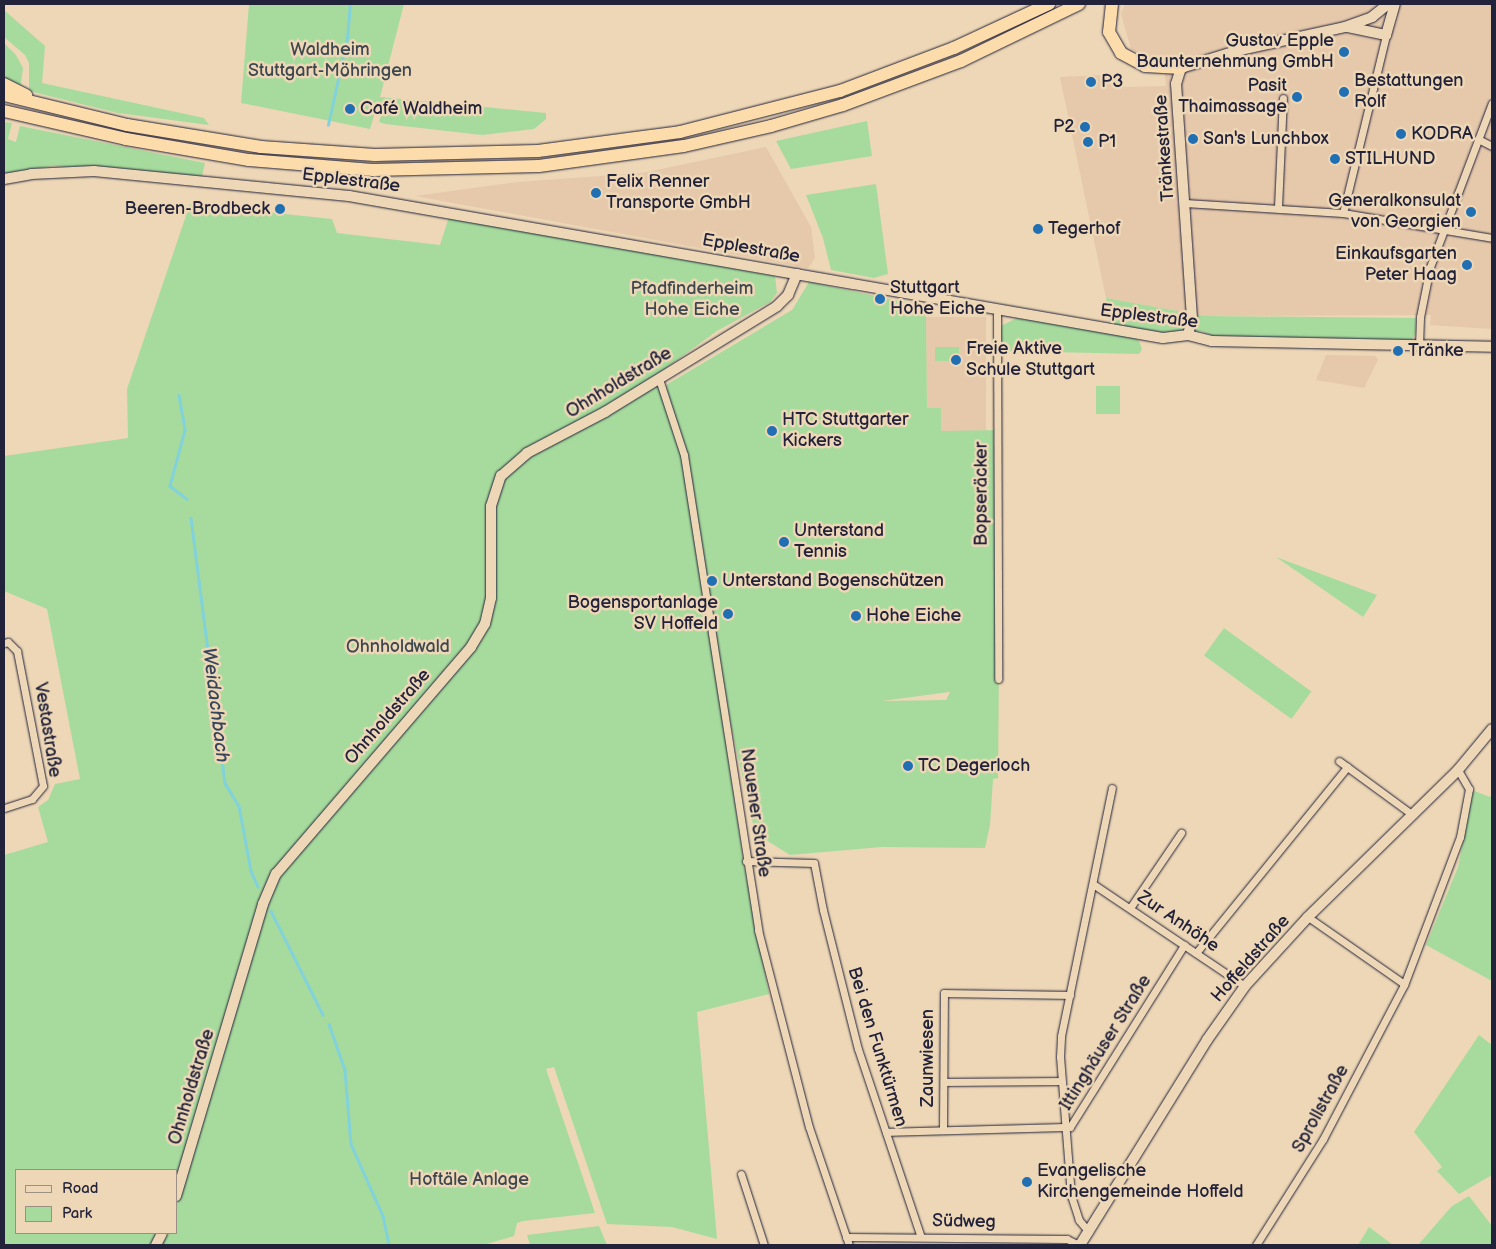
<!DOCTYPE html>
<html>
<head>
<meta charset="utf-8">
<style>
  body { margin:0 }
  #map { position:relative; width:1496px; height:1249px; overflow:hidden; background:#edd7b6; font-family:"Balsamiq Sans",sans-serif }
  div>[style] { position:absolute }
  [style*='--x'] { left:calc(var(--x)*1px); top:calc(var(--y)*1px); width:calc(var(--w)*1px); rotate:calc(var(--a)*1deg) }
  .built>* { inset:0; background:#e6c8ab }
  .green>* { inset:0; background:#a7db9d; transform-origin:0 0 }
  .stream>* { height:2.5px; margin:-1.25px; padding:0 1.25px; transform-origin:1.25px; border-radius:1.25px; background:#81d2da }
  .roads { filter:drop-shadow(0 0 1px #22223b) drop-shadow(0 0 1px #22223b) }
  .street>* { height:7px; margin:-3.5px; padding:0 3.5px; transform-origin:3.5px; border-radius:3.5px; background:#edd7b6 }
  .secondary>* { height:10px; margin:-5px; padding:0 5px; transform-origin:5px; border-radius:5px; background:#edd7b6 }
  .highway>* { height:12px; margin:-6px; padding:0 6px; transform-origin:6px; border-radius:6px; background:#fddcac }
  .dots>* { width:14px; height:14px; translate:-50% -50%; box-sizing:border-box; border:2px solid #edd7b6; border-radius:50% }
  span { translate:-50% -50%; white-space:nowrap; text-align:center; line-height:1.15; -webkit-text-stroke:5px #edd7b6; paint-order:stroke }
  .poi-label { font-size:18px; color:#22223b }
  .right { translate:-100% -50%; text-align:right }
  .left { translate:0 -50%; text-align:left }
  .park-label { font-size:18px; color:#3d474f }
  .street-label { font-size:18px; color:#22223b }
  .water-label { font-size:19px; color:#35455b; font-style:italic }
  .frame { position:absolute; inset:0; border:5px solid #22223b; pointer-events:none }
  .legend { position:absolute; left:15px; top:1169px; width:162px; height:65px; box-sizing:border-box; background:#edd7b6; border:1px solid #9c8f85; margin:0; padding:6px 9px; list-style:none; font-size:15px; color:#22223b }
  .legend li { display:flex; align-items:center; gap:10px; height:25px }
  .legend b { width:25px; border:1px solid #9c8f85 }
</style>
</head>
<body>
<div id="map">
  <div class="built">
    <div style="clip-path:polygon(1125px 4px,1492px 4px,1492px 329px,1430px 325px,1431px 315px,1205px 316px,1106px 298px,1060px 77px,1106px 75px,1106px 81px,1124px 81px,1124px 87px,1166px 86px,1163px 57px,1147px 58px,1131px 49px,1121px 14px)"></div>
    <div style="clip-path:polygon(766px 147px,811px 227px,815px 258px,808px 268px,415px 196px,518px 182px,642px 173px)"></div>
    <div style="clip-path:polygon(926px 317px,986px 317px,986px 431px,941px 431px,927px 409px)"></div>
    <div style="clip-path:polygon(1326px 355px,1375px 356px,1378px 360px,1364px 388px,1316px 380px)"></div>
  </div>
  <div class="green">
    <div style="clip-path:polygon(249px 4px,404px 4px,380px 97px,546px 113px,546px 119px,534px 129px,482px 135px,385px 124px,379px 122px,384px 105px,378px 103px,370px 129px,241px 103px)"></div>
    <div style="clip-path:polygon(4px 10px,45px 46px,42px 83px,204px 118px,209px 125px,118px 113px,29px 91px,29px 63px,25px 55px,4px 37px)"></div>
    <div style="clip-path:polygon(4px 43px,16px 55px,23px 68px,20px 90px,4px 80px)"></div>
    <div style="clip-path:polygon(867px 121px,872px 156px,791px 169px,776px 141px)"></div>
    <div style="clip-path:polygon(4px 122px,12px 123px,8px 139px,16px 142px,20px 126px,205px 163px,202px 176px,53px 166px,4px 174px)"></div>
    <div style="clip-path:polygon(876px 184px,888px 274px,874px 278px,831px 270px,823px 238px,806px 195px)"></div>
    <div style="clip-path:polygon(evenodd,190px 204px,332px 219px,337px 233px,440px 245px,449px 217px,775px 276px,777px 293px,770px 302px,717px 331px,655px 376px,676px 429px,666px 385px,792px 310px,809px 282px,918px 305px,926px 317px,927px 408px,941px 408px,941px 431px,1001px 430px,998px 778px,993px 779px,990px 825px,985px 848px,882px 847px,790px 855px,755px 833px,730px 721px,702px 546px,686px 477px,744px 865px,769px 994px,697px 1012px,717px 1239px,672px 1227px,607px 1224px,554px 1067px,546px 1069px,595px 1213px,523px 1221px,517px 1223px,514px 1236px,483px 1245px,4px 1245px,4px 855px,48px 842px,38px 807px,48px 800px,55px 784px,80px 779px,47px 609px,4px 591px,4px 456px,128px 438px,127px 389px,190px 204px,950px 692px,946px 700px,882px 701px,949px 692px,950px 692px,190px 204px,16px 1170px,176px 1170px,176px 1233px,16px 1233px,16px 1170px)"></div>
    <div style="clip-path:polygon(1106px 298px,1205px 316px,1416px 318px,1415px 334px,1412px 340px,1404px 341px,1213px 336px,1201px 331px,1167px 334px,1110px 326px)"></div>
    <div style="clip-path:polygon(1017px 318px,1133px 337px,1139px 341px,1142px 349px,1139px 354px,1001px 351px,1001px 326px)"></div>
    <div style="left:959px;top:347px;width:14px;height:24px;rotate:90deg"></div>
    <div style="left:1096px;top:386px;width:24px;height:28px"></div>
    <div style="clip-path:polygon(1276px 557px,1377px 595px,1363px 617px)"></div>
    <div style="left:1224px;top:628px;width:108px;height:34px;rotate:36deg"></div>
    <div style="clip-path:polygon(1469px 789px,1490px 797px,1492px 795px,1492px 981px,1426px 945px,1458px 867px,1465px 832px,1463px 825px)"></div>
    <div style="clip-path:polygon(1479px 1035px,1492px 1045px,1492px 1175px,1459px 1194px,1437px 1171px,1442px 1167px,1414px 1132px)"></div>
    <div style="clip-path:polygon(1469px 1196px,1492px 1226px,1492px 1245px,1418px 1245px,1452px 1206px)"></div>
    <div style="clip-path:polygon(599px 1226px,607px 1245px,530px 1245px,527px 1235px)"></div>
    <div style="clip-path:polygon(1369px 1227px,1393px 1245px,1358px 1245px)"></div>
  </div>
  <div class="stream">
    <div style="--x:328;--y:125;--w:89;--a:-77.7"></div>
    <div style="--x:347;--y:38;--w:34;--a:-85"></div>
    <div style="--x:179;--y:395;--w:36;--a:80"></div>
    <div style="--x:185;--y:430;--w:58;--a:105"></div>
    <div style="--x:170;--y:486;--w:21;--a:37"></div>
    <div style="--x:191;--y:518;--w:267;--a:82.7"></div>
    <div style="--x:225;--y:783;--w:27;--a:59"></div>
    <div style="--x:239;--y:806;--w:66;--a:79.5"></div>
    <div style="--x:251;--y:871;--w:17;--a:66"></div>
    <div style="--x:271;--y:911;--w:116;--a:63.4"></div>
    <div style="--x:329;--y:1024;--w:49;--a:70.8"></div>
    <div style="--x:345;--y:1070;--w:74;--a:85.4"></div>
    <div style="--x:351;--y:1144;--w:79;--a:66"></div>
    <div style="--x:383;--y:1216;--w:30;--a:78"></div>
  </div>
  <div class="roads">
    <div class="street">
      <div style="--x:1478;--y:139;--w:16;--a:27"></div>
      <div style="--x:1185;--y:203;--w:158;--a:3.6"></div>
      <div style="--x:1343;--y:213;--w:151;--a:9.5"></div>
      <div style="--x:1278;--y:207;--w:109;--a:-87.4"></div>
      <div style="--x:1343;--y:213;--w:183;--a:-76.4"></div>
      <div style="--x:997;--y:309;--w:370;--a:89.8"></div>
      <div style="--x:1419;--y:346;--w:29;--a:-88"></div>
      <div style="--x:1420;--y:317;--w:51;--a:-78.7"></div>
      <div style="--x:1430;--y:267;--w:175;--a:-69.3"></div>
      <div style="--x:659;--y:379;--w:80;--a:71.8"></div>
      <div style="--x:684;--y:455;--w:481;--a:81.1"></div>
      <div style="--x:758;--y:930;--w:203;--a:75.5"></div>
      <div style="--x:809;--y:1127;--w:125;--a:71.3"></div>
      <div style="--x:4;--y:643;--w:4;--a:-14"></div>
      <div style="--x:8;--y:642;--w:13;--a:45"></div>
      <div style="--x:17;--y:651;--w:137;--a:79.1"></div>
      <div style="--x:43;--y:786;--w:17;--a:130"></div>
      <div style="--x:32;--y:799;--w:29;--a:162"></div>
      <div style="--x:1339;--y:761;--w:88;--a:36.2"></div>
      <div style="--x:746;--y:861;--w:68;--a:1.7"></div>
      <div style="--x:814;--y:863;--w:48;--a:79.2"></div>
      <div style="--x:823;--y:910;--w:143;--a:75.9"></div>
      <div style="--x:858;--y:1049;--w:198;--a:71.5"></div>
      <div style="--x:1093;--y:884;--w:183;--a:33.9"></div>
      <div style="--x:1130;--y:908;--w:91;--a:-55.8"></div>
      <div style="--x:1308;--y:917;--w:117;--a:34.9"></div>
      <div style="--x:1196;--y:953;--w:240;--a:-50.9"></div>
      <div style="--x:944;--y:1082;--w:117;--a:-0.5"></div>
      <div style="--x:943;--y:1130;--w:137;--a:-89.6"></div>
      <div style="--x:944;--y:993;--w:126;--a:0.9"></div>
      <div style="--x:886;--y:1132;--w:184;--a:-1.6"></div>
      <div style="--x:1070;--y:1127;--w:215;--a:-57.9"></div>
      <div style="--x:741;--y:1174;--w:75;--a:72.1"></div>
      <div style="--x:1089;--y:1232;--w:16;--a:-130"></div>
      <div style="--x:1079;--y:1220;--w:25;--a:-108"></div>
      <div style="--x:1071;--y:1196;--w:139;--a:-94.5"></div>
      <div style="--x:1060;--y:1057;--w:21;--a:-87"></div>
      <div style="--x:1061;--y:1036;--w:253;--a:-78.4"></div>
      <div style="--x:846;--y:1237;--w:221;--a:0.5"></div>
      <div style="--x:1067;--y:1239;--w:13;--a:27"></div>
      <div style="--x:1256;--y:1245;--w:125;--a:-57.7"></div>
      <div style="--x:1323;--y:1139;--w:174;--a:-62.3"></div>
      <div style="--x:1404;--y:985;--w:158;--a:-69.3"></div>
      <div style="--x:1460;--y:837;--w:49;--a:-79.4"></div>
      <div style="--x:1469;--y:789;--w:22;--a:-120"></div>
    </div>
    <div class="secondary">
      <div style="--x:1348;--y:27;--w:39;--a:12"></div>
      <div style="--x:1386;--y:35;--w:32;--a:-74"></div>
      <div style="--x:4;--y:179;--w:27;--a:-10"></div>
      <div style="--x:31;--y:174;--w:63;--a:-2.7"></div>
      <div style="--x:94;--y:171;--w:256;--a:5.6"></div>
      <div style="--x:349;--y:196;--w:826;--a:9.9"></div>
      <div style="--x:1163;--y:338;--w:25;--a:-7"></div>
      <div style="--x:1188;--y:335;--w:25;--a:14"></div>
      <div style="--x:1212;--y:341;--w:280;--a:1.2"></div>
      <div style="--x:1188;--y:335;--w:17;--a:-77"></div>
      <div style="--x:1192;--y:318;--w:235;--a:-93.9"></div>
      <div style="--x:1176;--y:84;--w:17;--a:-73"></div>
      <div style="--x:1181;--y:68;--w:62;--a:-17"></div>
      <div style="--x:1240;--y:50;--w:107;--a:-12.4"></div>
      <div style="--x:1345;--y:27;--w:29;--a:-20"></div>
      <div style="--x:1372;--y:17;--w:21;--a:-39"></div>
      <div style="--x:176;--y:1196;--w:305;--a:-73.4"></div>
      <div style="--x:263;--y:904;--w:33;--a:-67"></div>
      <div style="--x:276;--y:874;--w:299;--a:-49.3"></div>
      <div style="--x:471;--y:647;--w:27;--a:-59"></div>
      <div style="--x:485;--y:624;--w:27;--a:-77"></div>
      <div style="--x:491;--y:598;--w:92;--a:-90"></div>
      <div style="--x:491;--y:506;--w:32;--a:-72"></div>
      <div style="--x:501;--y:476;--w:35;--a:-41"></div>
      <div style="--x:527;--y:453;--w:88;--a:-27.7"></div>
      <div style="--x:605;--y:412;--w:202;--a:-31.6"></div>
      <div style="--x:777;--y:306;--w:16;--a:-45"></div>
      <div style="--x:788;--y:295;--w:23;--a:-67"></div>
      <div style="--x:156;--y:1245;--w:13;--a:-63"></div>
      <div style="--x:1080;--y:1245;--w:241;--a:-58.2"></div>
      <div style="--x:1207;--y:1040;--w:66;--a:-54.9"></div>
      <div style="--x:1245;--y:986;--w:93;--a:-47.6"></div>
      <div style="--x:1308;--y:917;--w:210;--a:-44.4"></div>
      <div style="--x:1458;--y:770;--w:53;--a:-50.3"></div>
    </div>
    <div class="highway">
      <div style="--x:1112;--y:4;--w:28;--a:96"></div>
      <div style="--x:1109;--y:32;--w:24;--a:60"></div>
      <div style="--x:1121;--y:53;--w:27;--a:28"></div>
      <div style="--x:1145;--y:66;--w:36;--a:3"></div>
      <div style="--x:4;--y:84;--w:25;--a:27"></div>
      <div style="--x:4;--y:95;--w:127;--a:13.7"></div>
      <div style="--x:127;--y:125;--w:136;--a:9.3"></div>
      <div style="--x:261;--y:147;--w:114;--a:4"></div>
      <div style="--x:375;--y:155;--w:163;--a:-1.4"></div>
      <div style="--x:538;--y:151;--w:143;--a:-7.6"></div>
      <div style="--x:680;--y:132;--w:165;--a:-14.4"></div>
      <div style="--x:840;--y:91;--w:122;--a:-20.7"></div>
      <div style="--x:954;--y:48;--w:105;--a:-24.9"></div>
      <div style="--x:4;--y:111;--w:125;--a:12.9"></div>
      <div style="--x:126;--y:139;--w:125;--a:9.7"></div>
      <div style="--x:249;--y:160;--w:124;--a:4.6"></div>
      <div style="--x:373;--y:170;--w:166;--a:-1.4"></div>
      <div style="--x:539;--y:166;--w:146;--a:-7.9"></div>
      <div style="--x:684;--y:146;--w:89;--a:-12.9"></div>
      <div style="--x:771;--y:126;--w:75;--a:-16.3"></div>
      <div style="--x:843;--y:105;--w:126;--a:-20.4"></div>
      <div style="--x:961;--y:61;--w:131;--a:-25.8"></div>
    </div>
  </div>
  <div class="dots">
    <div style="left:1344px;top:52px;background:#1f6fb2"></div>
    <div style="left:1091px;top:82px;background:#1f6fb2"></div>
    <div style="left:1344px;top:92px;background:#1f6fb2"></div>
    <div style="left:1297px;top:97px;background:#1f6fb2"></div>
    <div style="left:350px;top:109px;background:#1f6fb2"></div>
    <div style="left:1085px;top:127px;background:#1f6fb2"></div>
    <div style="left:1401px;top:134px;background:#1f6fb2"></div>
    <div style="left:1193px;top:139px;background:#1f6fb2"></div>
    <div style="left:1088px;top:142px;background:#1f6fb2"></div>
    <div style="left:1335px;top:159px;background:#1f6fb2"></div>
    <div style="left:596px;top:193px;background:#1f6fb2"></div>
    <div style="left:280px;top:209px;background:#1f6fb2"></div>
    <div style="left:1471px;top:212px;background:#1f6fb2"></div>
    <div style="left:1038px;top:229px;background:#1f6fb2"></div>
    <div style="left:1467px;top:265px;background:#1f6fb2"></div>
    <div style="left:880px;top:299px;background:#1f6fb2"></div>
    <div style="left:1398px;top:351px;background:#1f6fb2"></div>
    <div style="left:956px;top:360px;background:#1f6fb2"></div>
    <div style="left:772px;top:431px;background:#1f6fb2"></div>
    <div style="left:784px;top:542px;background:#1f6fb2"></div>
    <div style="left:712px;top:581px;background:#1f6fb2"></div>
    <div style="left:728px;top:614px;background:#1f6fb2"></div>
    <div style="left:856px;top:616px;background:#1f6fb2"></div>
    <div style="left:908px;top:766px;background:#1f6fb2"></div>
    <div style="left:1027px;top:1182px;background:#1f6fb2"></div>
  </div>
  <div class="poi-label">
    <span class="right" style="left:1334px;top:52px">Gustav Epple<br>Baunternehmung GmbH</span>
    <span class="left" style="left:1101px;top:82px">P3</span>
    <span class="left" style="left:1354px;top:92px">Bestattungen<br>Rolf</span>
    <span class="right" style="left:1287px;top:97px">Pasit<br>Thaimassage</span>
    <span class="left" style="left:360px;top:109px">Café Waldheim</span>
    <span class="right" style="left:1075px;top:127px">P2</span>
    <span class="left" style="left:1411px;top:134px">KODRA</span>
    <span class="left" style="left:1203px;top:139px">San's Lunchbox</span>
    <span class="left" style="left:1098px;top:142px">P1</span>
    <span class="left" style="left:1345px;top:159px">STILHUND</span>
    <span class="left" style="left:606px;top:193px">Felix Renner<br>Transporte GmbH</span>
    <span class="right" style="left:1461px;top:212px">Generalkonsulat<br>von Georgien</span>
    <span class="right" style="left:270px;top:209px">Beeren-Brodbeck</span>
    <span class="left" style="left:1048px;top:229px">Tegerhof</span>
    <span class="right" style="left:1457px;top:265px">Einkaufsgarten<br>Peter Haag</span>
    <span class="left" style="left:890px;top:299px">Stuttgart<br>Hohe Eiche</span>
    <span class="left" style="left:966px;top:360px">Freie Aktive<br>Schule Stuttgart</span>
    <span class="left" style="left:1408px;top:351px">Tränke</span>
    <span class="left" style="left:782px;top:431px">HTC Stuttgarter<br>Kickers</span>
    <span class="left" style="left:794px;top:542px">Unterstand<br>Tennis</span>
    <span class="left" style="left:722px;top:581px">Unterstand Bogenschützen</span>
    <span class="right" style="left:718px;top:614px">Bogensportanlage<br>SV Hoffeld</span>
    <span class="left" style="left:866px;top:616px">Hohe Eiche</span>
    <span class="left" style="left:918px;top:766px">TC Degerloch</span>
    <span class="left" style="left:1037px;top:1182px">Evangelische<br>Kirchengemeinde Hoffeld</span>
  </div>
  <div class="park-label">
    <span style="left:330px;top:61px">Waldheim<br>Stuttgart-Möhringen</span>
    <span style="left:692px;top:300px">Pfadfinderheim<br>Hohe Eiche</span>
    <span style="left:398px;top:647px">Ohnholdwald</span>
    <span style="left:469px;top:1180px">Hoftäle Anlage</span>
  </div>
  <div class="street-label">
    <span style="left:1165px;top:148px;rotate:-94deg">Tränkestraße</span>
    <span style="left:351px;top:181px;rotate:7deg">Epplestraße</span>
    <span style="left:751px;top:249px;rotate:10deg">Epplestraße</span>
    <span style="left:1149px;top:317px;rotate:7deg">Epplestraße</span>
    <span style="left:619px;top:383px;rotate:-31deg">Ohnholdstraße</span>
    <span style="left:982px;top:494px;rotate:-90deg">Bopseräcker</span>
    <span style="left:388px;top:717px;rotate:-49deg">Ohnholdstraße</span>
    <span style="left:47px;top:730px;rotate:81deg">Vestastraße</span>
    <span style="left:755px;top:813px;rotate:82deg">Nauener Straße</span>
    <span style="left:1178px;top:922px;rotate:34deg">Zur Anhöhe</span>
    <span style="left:1251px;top:959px;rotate:-49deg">Hoffeldstraße</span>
    <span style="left:1106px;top:1043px;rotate:-58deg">Ittinghäuser Straße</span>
    <span style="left:877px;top:1047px;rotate:73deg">Bei den Funktürmen</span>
    <span style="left:928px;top:1058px;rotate:-90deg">Zaunwiesen</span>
    <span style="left:192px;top:1087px;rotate:-73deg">Ohnholdstraße</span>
    <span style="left:1321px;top:1109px;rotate:-61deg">Sprollstraße</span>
    <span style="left:964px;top:1222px;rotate:1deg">Südweg</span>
  </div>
  <div class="water-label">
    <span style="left:215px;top:705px;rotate:83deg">Weidachbach</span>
  </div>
  <div class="frame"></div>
  <ul class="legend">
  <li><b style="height:6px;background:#edd7b6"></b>Road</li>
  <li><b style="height:14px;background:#a7db9d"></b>Park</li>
  </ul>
</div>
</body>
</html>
